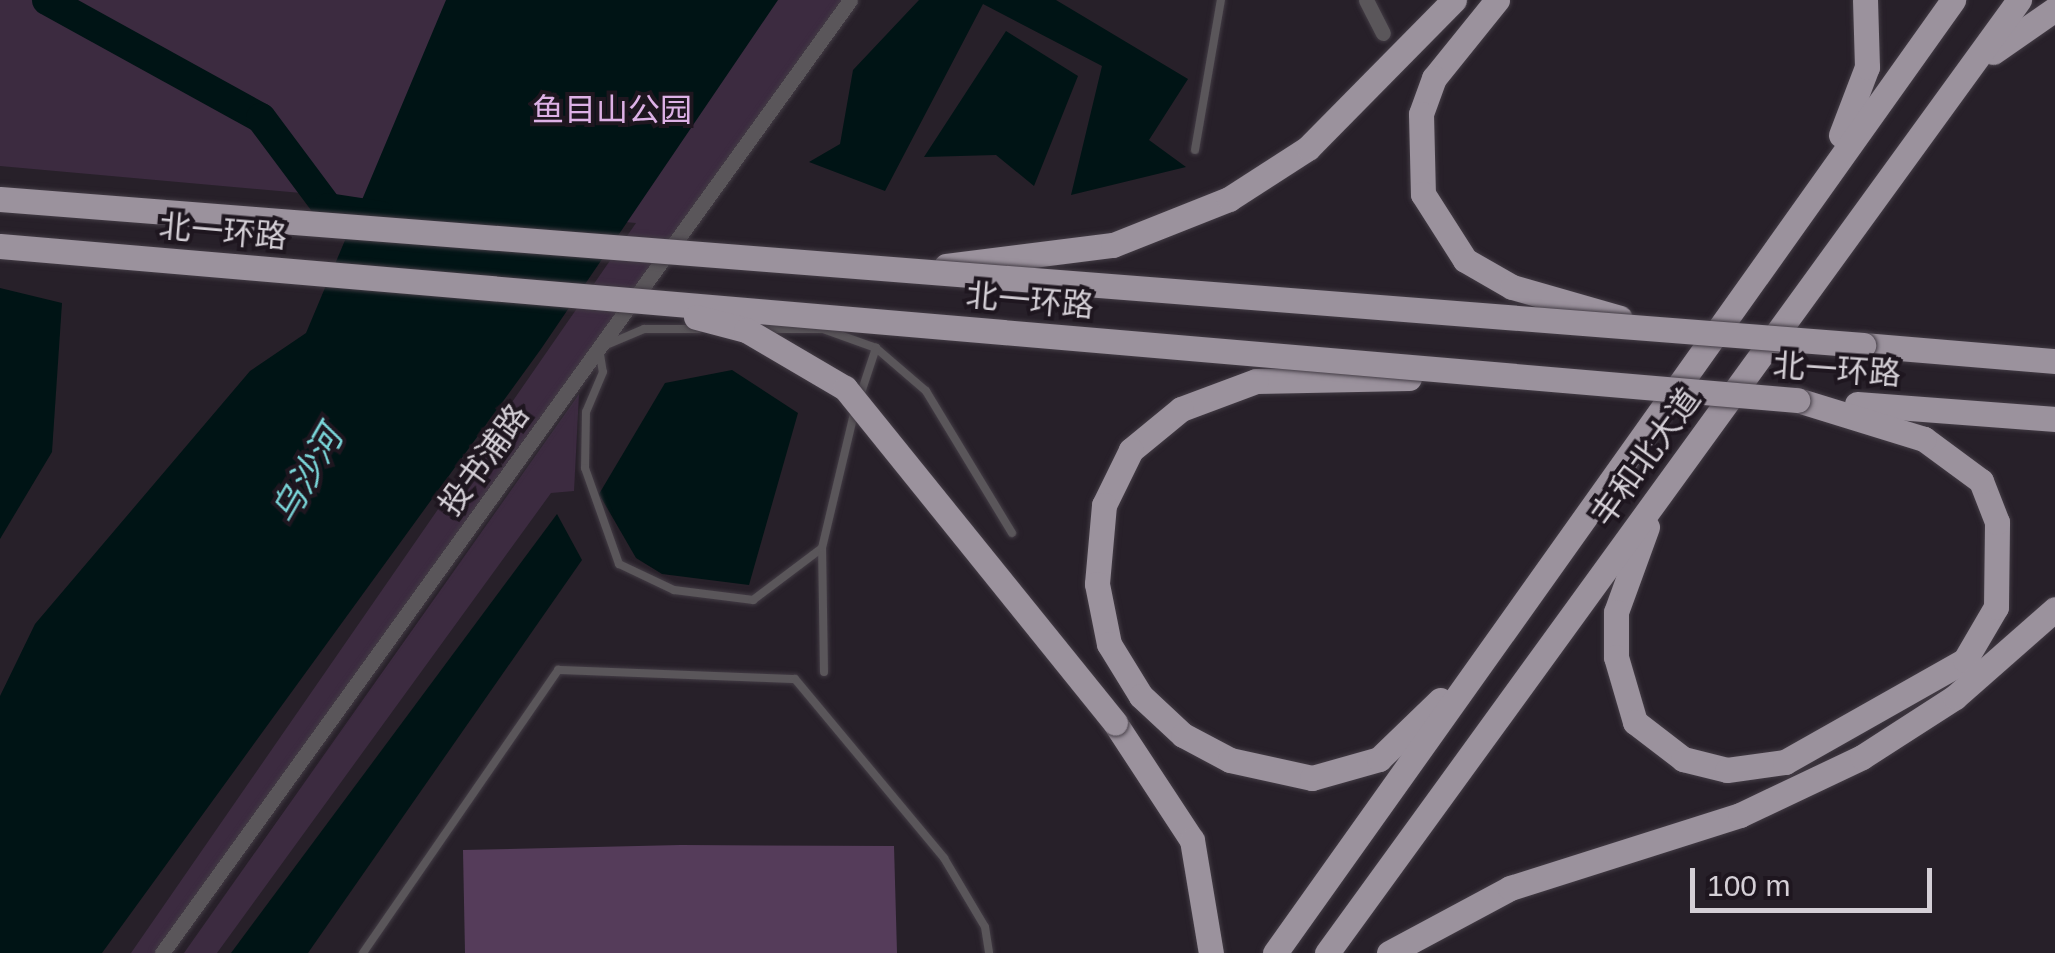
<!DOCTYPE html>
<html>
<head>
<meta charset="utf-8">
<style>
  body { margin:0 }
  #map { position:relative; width:2055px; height:953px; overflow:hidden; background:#272029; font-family:Arial,"Noto Sans SC",sans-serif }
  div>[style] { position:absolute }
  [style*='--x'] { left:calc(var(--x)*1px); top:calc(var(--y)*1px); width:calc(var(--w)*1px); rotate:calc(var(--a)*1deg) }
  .green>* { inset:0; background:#3c2b40 }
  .water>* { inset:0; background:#001415 }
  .river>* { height:30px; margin:-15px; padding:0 15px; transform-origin:15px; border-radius:15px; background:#001415 }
  .building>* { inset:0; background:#553c5a }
  .roads { filter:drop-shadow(0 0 2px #433c45) drop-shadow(0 0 2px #433c45) }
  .service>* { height:8px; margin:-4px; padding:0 4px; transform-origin:4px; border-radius:4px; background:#5a565a }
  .minor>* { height:15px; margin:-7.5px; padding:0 7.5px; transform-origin:7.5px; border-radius:7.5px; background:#5a565a }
  .trunk>* { height:25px; margin:-12.5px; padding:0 12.5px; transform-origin:12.5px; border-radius:12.5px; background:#9b929d }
  .bridges { filter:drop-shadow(0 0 2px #433c45) drop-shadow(0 0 2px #433c45) }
  .trunk-bridge>* { height:25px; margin:-12.5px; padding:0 12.5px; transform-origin:12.5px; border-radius:12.5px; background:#9b929d }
  span { translate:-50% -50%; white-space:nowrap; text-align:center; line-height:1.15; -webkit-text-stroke:8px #1e161f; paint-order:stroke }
  .park-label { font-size:32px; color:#ddb1e6 }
  .street-label { font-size:32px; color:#d4cfd6 }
  .water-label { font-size:35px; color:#7ad5d8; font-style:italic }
  .scale { position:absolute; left:1690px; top:868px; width:242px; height:45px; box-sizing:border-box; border:5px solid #d4cfd6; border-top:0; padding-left:12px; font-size:30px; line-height:35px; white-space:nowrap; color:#d4cfd6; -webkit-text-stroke:8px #1e161f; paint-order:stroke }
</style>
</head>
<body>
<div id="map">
  <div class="green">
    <div style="clip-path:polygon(0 0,843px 0,165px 953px,131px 953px,636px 223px,0 166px)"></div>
    <div style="clip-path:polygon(579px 394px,574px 491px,551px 493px,217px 953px,184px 953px)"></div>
  </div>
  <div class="water">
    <div style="clip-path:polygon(446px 0,778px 0,541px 349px,102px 953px,0 953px,0 696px,35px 624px,250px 371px,306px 333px)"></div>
    <div style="clip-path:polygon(919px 0,1056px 0,1188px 79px,1149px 140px,1186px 167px,1071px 195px,1102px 66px,983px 4px,885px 191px,809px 162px,840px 144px,853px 70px)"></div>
    <div style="clip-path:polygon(1006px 31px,1078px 76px,1034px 186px,996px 155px,924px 157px)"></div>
    <div style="clip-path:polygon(0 288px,62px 303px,52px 452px,0 539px)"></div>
    <div style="clip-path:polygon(732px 370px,798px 413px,749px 585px,662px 574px,636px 558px,599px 494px,665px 383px)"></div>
    <div style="clip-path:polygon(557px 514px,582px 560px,308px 953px,231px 953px)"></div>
  </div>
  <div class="river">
    <div style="--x:47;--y:0;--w:244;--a:28.9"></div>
    <div style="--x:261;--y:118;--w:112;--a:53.3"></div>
    <div style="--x:328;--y:208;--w:53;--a:8.7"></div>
  </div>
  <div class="building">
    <div style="clip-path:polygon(681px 845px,894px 846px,897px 953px,465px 953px,463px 850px)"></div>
  </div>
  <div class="roads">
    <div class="service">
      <div style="--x:1195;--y:150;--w:152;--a:-80.2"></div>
      <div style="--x:698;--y:329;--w:54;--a:180"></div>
      <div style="--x:644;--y:329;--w:49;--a:157.1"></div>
      <div style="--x:599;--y:348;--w:24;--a:81"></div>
      <div style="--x:603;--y:372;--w:43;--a:113"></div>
      <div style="--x:586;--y:412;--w:56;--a:91"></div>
      <div style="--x:585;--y:468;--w:102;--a:70.5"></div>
      <div style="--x:619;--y:564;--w:61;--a:25.3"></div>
      <div style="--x:674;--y:590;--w:80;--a:7.2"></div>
      <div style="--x:753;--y:600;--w:86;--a:-37"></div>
      <div style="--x:762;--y:329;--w:61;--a:0"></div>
      <div style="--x:823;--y:329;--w:56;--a:19.7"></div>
      <div style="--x:876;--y:348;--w:66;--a:40.7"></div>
      <div style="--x:926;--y:391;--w:166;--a:58.8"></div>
      <div style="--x:860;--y:396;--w:51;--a:-71.6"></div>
      <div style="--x:824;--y:672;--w:124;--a:-90.9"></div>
      <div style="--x:822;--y:548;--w:143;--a:-76.6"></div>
      <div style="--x:363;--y:953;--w:344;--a:-55.4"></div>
      <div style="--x:558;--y:670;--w:237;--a:2.2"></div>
      <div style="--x:795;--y:679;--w:233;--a:50.2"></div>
      <div style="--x:944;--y:858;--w:80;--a:59.3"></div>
      <div style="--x:985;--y:927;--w:26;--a:81"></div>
    </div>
    <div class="minor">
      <div style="--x:1366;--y:0;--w:37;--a:63"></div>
      <div style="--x:162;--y:953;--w:1175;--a:-54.17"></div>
    </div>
    <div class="trunk">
      <div style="--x:1497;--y:0;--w:100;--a:128.9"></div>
      <div style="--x:1434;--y:78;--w:38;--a:110"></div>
      <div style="--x:1421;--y:114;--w:80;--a:88.6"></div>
      <div style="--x:1423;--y:194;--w:78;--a:57.5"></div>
      <div style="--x:1465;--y:260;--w:54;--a:29.9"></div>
      <div style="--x:1512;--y:287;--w:112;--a:16"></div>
      <div style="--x:1993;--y:52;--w:75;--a:-34.7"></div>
      <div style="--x:1841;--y:135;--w:73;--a:-69.1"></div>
      <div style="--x:1867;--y:67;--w:67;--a:-91.7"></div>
      <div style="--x:946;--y:266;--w:168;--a:-7.2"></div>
      <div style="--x:1113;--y:245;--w:125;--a:-21.6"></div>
      <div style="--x:1229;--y:199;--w:94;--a:-32.8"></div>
      <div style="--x:1308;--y:148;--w:208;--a:-45.4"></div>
      <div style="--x:1863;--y:345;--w:193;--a:4.8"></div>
      <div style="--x:1409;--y:378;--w:153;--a:178.9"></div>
      <div style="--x:1256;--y:381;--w:80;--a:159.5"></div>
      <div style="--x:1181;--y:409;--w:65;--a:140.6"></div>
      <div style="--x:1131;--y:450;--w:61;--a:116.1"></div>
      <div style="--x:1104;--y:505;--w:79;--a:95.1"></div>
      <div style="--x:1097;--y:584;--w:61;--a:78.7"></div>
      <div style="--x:1109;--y:644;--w:61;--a:58.4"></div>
      <div style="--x:1141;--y:696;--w:57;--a:42.9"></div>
      <div style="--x:1183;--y:735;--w:53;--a:28"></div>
      <div style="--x:1230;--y:760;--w:84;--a:12.4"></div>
      <div style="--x:1312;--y:778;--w:70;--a:-15.8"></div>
      <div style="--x:1379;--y:759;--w:85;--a:-44"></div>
      <div style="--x:1857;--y:404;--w:199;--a:4.3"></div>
      <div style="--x:1647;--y:527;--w:90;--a:110"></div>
      <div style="--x:1616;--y:612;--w:45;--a:90"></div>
      <div style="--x:1616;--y:657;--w:68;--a:73.7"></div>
      <div style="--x:1635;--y:722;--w:61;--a:37.6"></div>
      <div style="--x:1683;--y:759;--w:45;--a:14"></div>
      <div style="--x:1727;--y:770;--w:59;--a:-7.9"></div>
      <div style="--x:1785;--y:762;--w:207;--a:-29.5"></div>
      <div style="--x:1965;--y:660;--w:61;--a:-59.7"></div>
      <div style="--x:1996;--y:607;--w:85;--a:-89.3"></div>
      <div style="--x:1997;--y:522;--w:44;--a:-111.3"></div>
      <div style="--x:1981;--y:481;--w:71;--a:-143.6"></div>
      <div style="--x:1924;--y:439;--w:133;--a:-162.9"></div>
      <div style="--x:1115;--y:723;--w:140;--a:56.7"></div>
      <div style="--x:1192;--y:840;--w:115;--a:80.5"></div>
      <div style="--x:1275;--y:953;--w:1170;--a:-54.57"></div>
      <div style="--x:1327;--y:953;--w:1178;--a:-54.02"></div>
      <div style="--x:1389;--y:953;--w:137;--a:-28.2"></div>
      <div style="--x:1510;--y:888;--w:241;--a:-17.6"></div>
      <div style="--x:1740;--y:815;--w:135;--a:-25.4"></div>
      <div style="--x:1862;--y:757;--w:111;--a:-32.8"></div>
      <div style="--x:1955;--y:697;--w:133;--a:-41.3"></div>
    </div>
  </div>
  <div class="bridges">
    <div class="trunk-bridge">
      <div style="--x:0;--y:199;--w:1869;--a:4.48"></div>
      <div style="--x:0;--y:246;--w:1804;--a:4.9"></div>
      <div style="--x:696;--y:317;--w:52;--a:14.6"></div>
      <div style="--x:746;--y:330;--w:115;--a:30.4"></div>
      <div style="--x:845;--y:388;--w:430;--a:51.1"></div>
    </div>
  </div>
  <div class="park-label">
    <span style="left:612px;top:110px">鱼目山公园</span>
  </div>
  <div class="street-label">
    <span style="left:223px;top:232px;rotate:5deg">北一环路</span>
    <span style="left:1030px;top:301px;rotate:5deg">北一环路</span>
    <span style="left:1837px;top:370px;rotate:4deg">北一环路</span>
    <span style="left:1646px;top:457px;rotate:-54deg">丰和北大道</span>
    <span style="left:484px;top:460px;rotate:-54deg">投书浦路</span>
  </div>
  <div class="water-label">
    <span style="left:307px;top:475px;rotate:-60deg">乌沙河</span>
  </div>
  <div class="scale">100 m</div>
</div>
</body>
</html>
